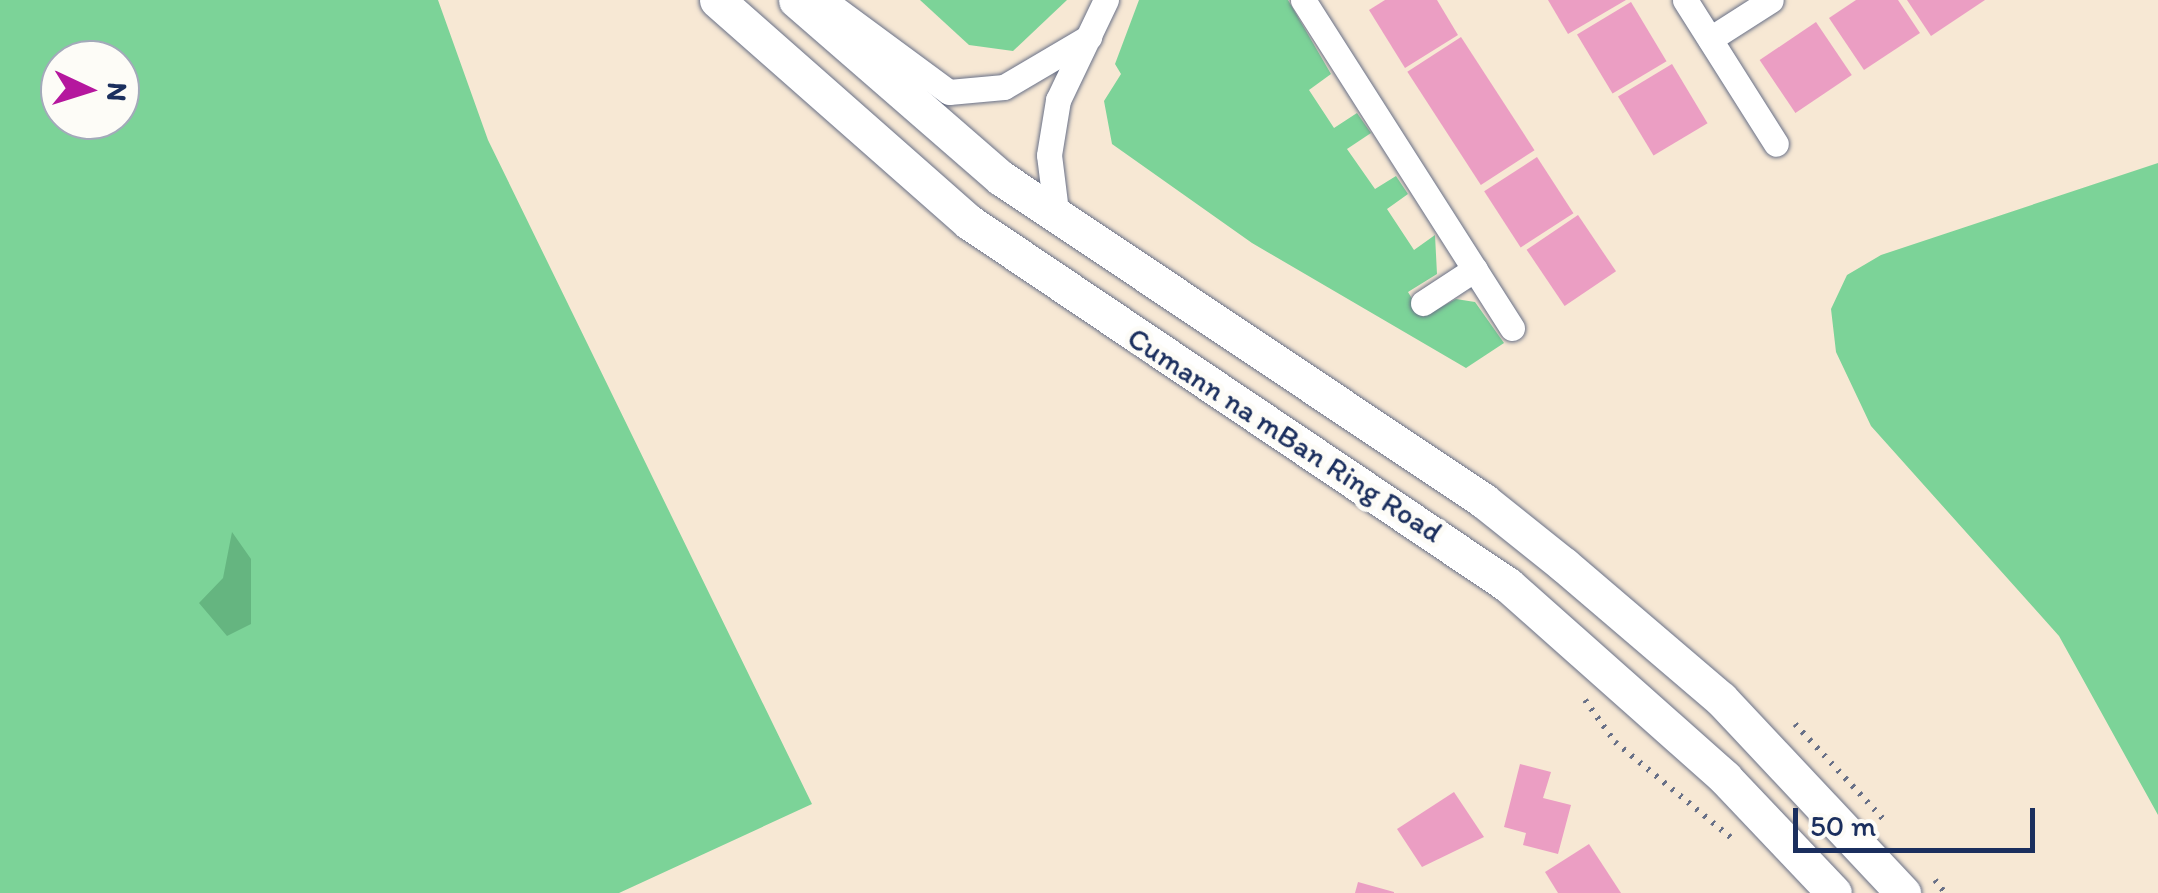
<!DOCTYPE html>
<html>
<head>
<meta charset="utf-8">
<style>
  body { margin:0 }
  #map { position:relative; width:2158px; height:893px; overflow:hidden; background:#f7e8d4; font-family:Itim,sans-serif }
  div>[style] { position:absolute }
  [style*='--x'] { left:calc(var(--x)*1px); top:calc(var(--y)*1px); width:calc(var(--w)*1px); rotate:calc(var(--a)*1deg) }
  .green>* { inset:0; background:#7cd398 }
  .forest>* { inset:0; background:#65b580 }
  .building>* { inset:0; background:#eb9ec3; transform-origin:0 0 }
  .path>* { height:6px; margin-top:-3px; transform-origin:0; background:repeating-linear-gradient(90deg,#687087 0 2.5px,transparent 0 10.5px) }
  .roads { filter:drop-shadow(0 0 2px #687087) drop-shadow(0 0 2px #687087) }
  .minor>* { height:25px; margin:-12.5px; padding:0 12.5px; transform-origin:12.5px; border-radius:12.5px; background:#fff }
  .secondary>* { height:35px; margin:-17.5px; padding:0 17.5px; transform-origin:17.5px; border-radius:17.5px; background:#fff }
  span { translate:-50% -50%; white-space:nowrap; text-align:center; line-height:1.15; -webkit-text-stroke:10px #fdfcf7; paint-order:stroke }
  .street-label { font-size:30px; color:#1b2f5e }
  .north { position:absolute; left:40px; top:40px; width:100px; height:100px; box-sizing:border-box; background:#fdfcf7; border:2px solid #a3aaba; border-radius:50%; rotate:94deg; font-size:28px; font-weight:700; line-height:40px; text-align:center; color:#1b2f5e }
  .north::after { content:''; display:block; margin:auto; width:35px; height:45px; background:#b5179e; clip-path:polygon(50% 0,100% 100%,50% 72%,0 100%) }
  .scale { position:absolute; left:1793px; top:808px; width:242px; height:45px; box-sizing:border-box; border:5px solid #1b2f5e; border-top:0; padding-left:12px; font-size:30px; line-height:35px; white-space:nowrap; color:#1b2f5e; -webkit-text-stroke:8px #fdfcf7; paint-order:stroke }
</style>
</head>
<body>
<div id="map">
  <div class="green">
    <div style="clip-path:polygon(evenodd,0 0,438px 0,488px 140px,812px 804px,619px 893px,0 893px,0 0,60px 60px,120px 60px,120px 120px,60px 120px,60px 60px)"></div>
    <div style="clip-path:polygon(920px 0,1067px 0,1013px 51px,969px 45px)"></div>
    <div style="clip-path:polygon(1139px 0,1288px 0,1331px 74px,1309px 90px,1334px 128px,1357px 113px,1371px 133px,1347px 149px,1375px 189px,1396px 176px,1408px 194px,1387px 209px,1414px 250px,1435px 235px,1437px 274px,1408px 292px,1423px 317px,1456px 299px,1475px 302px,1504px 343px,1466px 368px,1252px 243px,1112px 144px,1104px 101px,1121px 74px,1115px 64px)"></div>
    <div style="clip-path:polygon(2158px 163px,2158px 815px,2059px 636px,1871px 426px,1836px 352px,1831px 309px,1847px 275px,1881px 255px)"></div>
  </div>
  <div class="forest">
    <div style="clip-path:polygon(232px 532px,251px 559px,251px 624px,227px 636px,199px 603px,223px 578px)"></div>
  </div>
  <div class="building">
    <div style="clip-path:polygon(1385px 0,1437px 0,1458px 35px,1405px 68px,1369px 10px)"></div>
    <div style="clip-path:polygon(1548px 0,1626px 0,1568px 34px)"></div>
    <div style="clip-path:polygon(1856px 0,1898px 0,1920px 33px,1864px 70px,1829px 18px)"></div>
    <div style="clip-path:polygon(1907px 0,1985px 0,1931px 36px)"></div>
    <div style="left:1631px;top:2px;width:69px;height:63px;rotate:59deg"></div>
    <div style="left:1816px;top:22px;width:64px;height:68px;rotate:56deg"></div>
    <div style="left:1461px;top:37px;width:135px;height:64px;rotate:57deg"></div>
    <div style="left:1672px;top:64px;width:69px;height:63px;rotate:59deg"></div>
    <div style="left:1537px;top:157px;width:67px;height:63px;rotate:57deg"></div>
    <div style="left:1578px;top:215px;width:68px;height:62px;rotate:56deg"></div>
    <div style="clip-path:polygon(1520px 764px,1551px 772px,1543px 798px,1571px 805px,1558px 854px,1523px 845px,1526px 833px,1504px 827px)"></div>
    <div style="clip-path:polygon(1454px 792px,1484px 837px,1422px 867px,1397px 829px)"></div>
    <div style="clip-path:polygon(1589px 844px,1621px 893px,1558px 893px,1545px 872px)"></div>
    <div style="clip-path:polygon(1358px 882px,1394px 892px,1394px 893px,1355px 893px)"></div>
  </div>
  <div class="path">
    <div style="--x:1585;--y:700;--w:52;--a:54.5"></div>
    <div style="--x:1615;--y:742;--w:156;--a:39.5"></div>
    <div style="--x:1795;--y:724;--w:132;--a:47.1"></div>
    <div style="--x:1935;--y:880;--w:16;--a:52"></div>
  </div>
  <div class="roads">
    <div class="minor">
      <div style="--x:824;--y:0;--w:155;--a:36.4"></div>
      <div style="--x:949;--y:92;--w:55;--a:-5.2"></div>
      <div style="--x:1004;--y:87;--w:99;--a:-30.5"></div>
      <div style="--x:1303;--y:0;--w:389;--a:57.5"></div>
      <div style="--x:1685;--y:0;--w:170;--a:57.7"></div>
      <div style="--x:1710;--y:39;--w:72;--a:-32.6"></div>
      <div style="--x:1057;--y:219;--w:64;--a:-97.1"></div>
      <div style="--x:1049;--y:155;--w:56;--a:-80.7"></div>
      <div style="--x:1058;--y:100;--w:111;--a:-64.4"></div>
      <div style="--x:1423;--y:303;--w:62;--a:-33.2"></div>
    </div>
    <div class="secondary">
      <div style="--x:717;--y:0;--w:336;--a:41.4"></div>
      <div style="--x:969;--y:222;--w:650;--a:33.96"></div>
      <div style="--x:1508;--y:585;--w:290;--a:41.6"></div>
      <div style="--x:1725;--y:778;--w:158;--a:46.5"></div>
      <div style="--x:796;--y:0;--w:271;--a:41"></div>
      <div style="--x:1001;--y:178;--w:581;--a:33.77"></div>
      <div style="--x:1484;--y:501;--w:102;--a:38.7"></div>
      <div style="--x:1564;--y:565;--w:206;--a:40.5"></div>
      <div style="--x:1721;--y:699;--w:266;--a:46.8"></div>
    </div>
  </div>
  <div class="street-label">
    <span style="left:1285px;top:435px;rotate:33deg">Cumann na mBan Ring Road</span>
  </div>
  <div class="north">N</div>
  <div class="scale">50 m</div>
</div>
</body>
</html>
